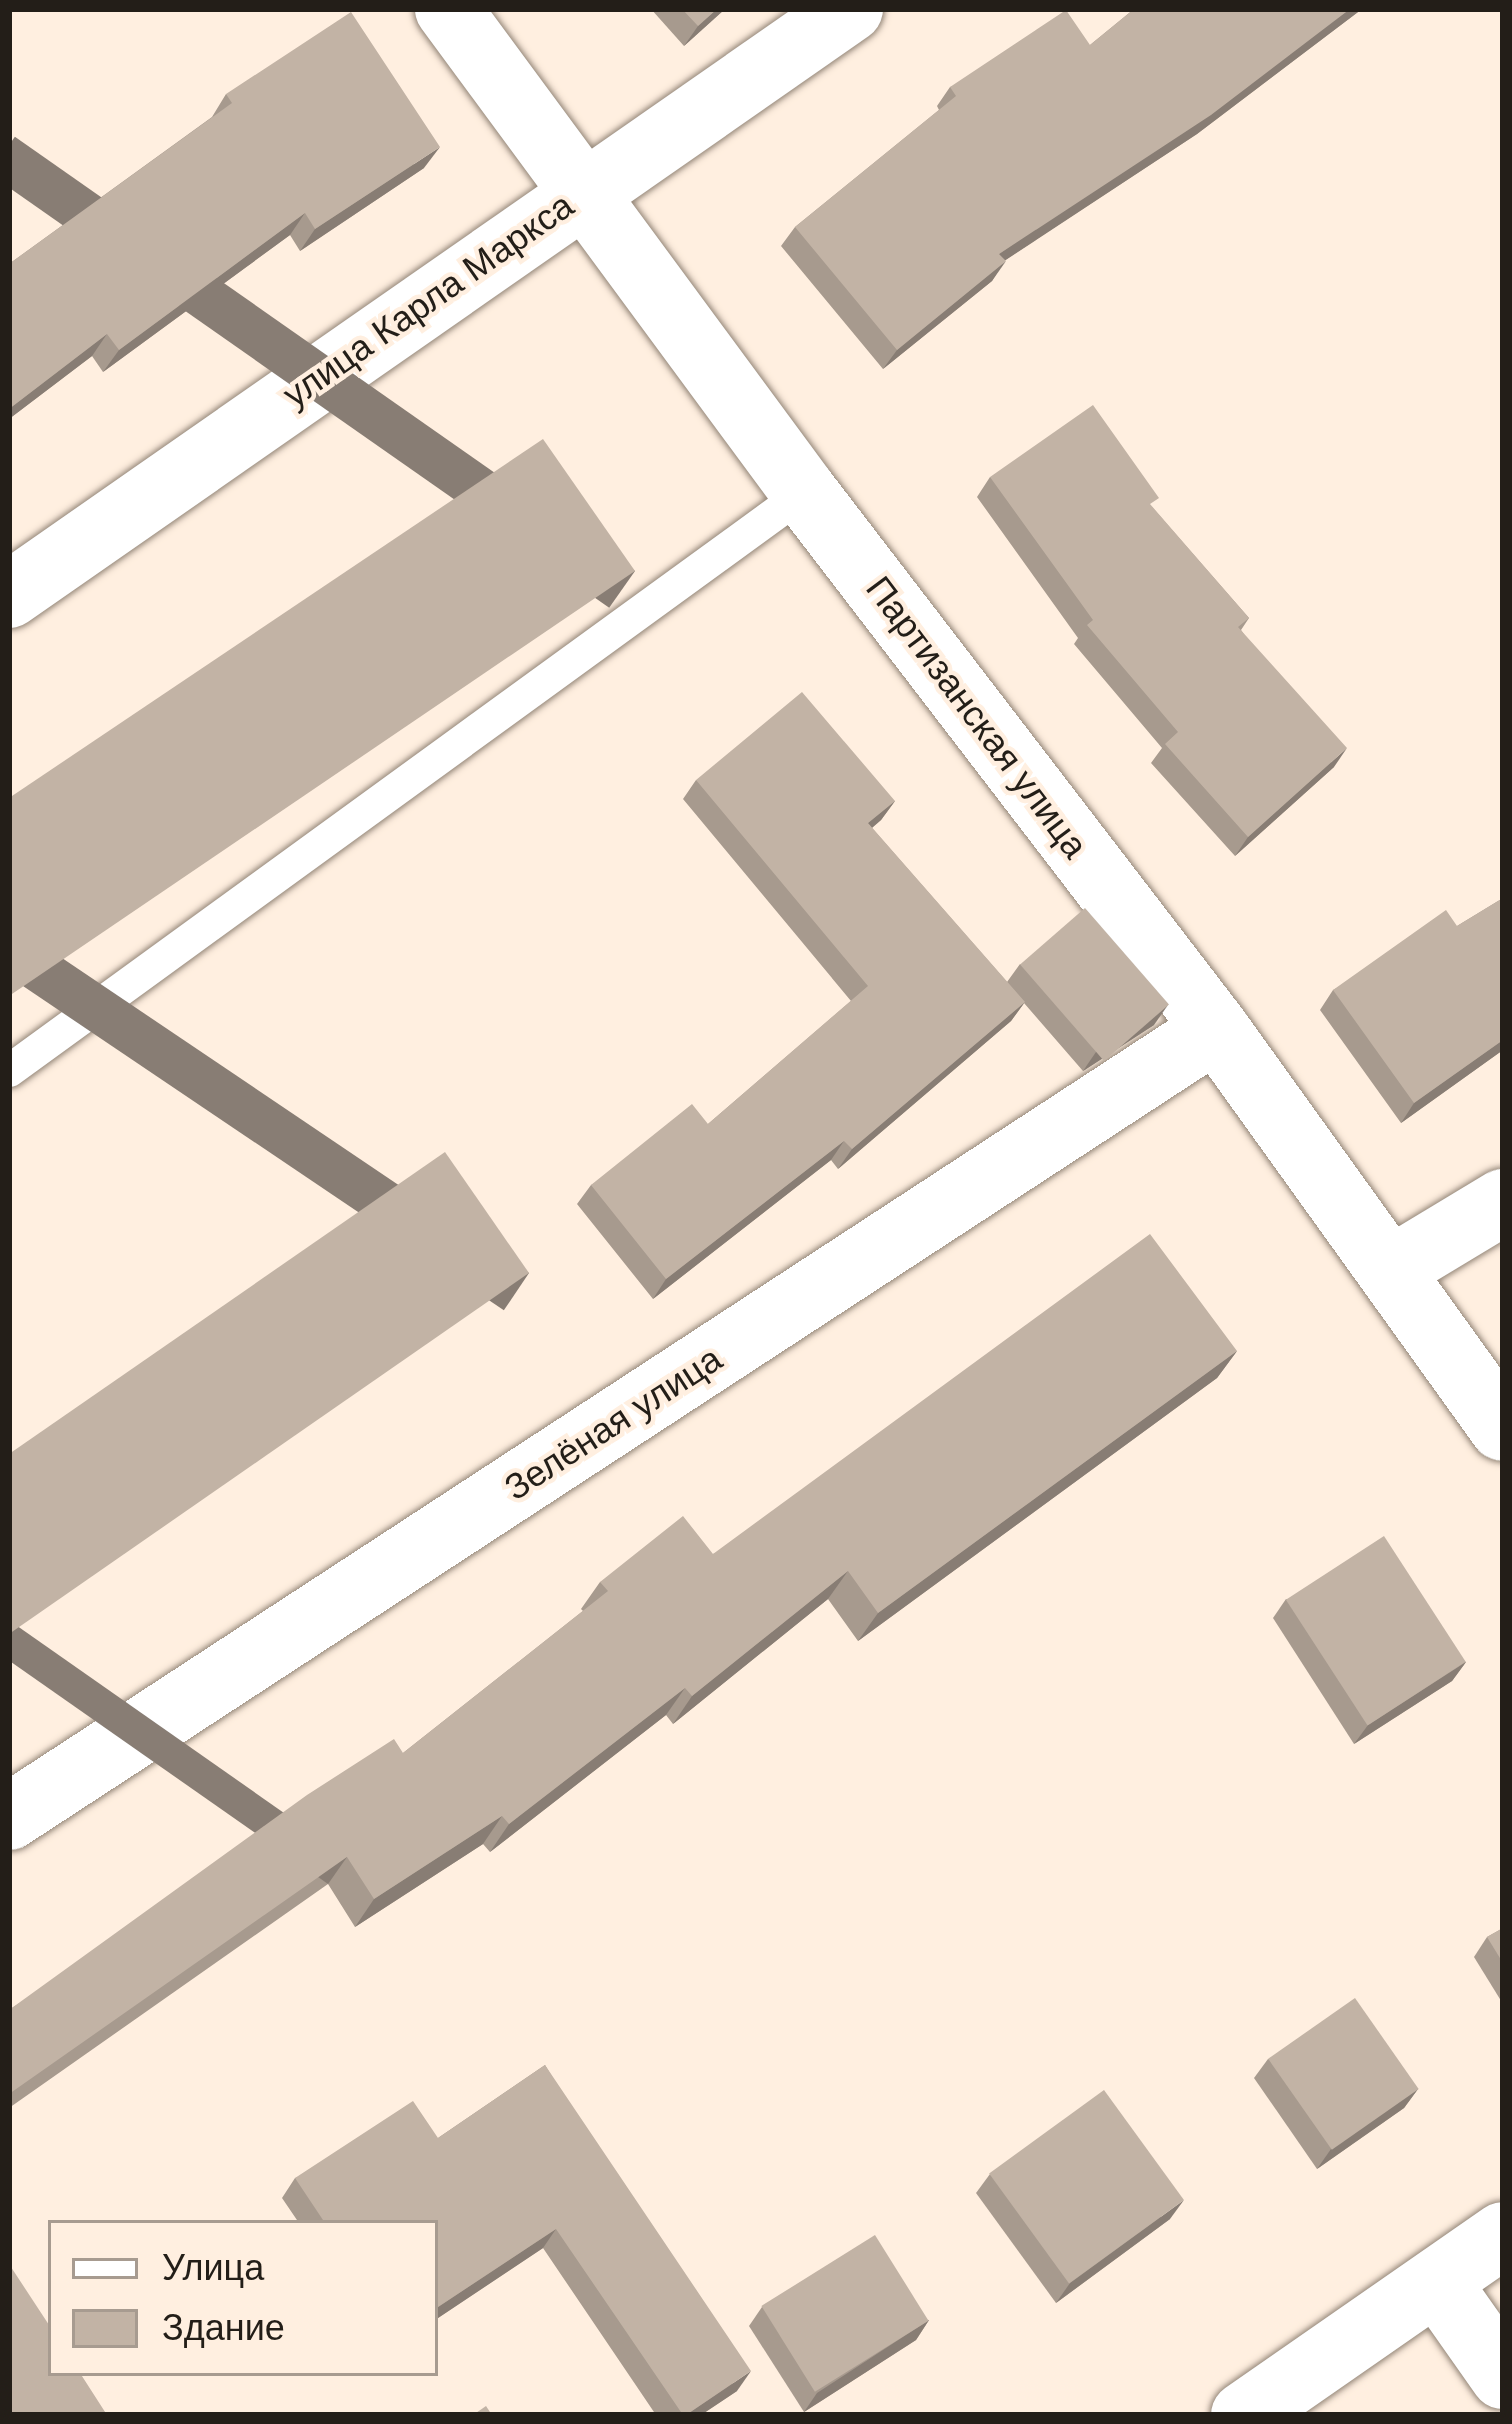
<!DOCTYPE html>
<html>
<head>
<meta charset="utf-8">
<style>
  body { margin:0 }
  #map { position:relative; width:1512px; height:2424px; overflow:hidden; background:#ffefe0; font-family:Arial,sans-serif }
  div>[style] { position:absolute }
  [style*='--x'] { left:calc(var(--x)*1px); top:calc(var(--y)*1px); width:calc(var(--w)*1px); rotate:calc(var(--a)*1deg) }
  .roads { filter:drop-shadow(0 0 3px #948678) drop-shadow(0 0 3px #948678) }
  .service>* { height:33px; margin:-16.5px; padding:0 16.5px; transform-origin:16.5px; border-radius:16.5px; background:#fff }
  .minor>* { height:66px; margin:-33px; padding:0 33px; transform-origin:33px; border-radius:33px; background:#fff }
  .tertiary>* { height:66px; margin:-33px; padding:0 33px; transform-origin:33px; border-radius:33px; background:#fff }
  .wall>* { inset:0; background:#a79a8e }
  .shaded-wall>* { inset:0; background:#887d74; transform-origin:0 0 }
  .building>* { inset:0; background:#c2b3a5; transform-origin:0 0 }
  span { translate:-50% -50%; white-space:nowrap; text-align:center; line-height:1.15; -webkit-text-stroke:9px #ffefe0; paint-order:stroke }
  .street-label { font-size:36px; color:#231e18 }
  .frame { position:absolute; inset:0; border:12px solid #231e18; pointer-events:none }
  .legend { position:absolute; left:48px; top:2220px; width:390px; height:156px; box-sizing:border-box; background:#ffefe0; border:3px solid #a79b90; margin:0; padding:15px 21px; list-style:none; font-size:36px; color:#231e18 }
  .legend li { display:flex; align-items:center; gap:24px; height:60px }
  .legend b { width:60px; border:3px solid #a79b90 }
</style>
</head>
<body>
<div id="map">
  <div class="roads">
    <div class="service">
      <div style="--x:9;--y:1070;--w:983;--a:-36.02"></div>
    </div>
    <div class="minor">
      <div style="--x:9;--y:595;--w:1025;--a:-34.87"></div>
      <div style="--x:1392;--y:1269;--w:130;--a:-31.1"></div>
      <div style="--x:9;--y:1817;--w:1441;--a:-33.14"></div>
      <div style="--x:1437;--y:2282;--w:115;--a:54.9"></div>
    </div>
    <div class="tertiary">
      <div style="--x:448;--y:9;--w:600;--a:53.61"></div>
      <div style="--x:804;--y:492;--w:677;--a:52.5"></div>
      <div style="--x:1216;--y:1029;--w:491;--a:54.3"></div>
      <div style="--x:1244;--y:2415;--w:315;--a:-34.8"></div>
    </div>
  </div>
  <div class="wall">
    <div style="clip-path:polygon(651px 9px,725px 9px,684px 46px)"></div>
    <div style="clip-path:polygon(1134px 9px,1362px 9px,1197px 134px,1005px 260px,992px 281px,883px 369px,781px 246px,795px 227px,939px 110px,937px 106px,950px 87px,1090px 45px)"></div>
    <div style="clip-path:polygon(226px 94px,424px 168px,300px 251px,290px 235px,103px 372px,92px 356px,9px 419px,9px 264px,212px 117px)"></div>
    <div style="clip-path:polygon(990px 477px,1152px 507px,1249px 618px,1241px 630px,1334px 767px,1235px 856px,1151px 763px,1162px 748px,1074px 644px,1078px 638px,977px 497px)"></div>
    <div style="clip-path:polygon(696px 780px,895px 801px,881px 820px,872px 828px,1007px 982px,1020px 964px,1154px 1025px,1083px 1071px,1024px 1003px,1011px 1021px,838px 1169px,831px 1160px,653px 1299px,577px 1204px,591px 1185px,708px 1124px,851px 1001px,683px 799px)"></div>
    <div style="clip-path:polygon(1503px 898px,1503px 1050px,1401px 1123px,1320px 1010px,1333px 990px,1457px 926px)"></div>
    <div style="clip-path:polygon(1237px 1351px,1217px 1378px,858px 1641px,828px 1599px,673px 1724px,666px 1715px,490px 1852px,483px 1844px,355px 1927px,328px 1884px,9px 2108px,9px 2010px,403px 1753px,583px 1611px,581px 1609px,600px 1582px,713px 1554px)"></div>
    <div style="clip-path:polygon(1286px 1599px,1466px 1662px,1452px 1681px,1354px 1744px,1273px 1618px)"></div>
    <div style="clip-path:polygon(1503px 1928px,1503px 2004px,1474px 1957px,1487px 1937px)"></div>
    <div style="clip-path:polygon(1268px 2059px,1418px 2089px,1404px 2108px,1317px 2169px,1254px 2078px)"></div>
    <div style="clip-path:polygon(545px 2065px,737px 2391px,701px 2415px,656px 2415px,543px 2248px,435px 2320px,435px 2223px,299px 2223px,282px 2198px,295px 2178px,438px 2138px)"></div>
    <div style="clip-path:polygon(990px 2174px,1170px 2219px,1056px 2303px,976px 2193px)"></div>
    <div style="clip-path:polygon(762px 2307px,929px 2320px,916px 2340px,804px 2412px,749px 2326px)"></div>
  </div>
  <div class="shaded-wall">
    <div style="clip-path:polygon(717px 9px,725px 9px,684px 46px,698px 26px)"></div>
    <div style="clip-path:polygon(1350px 9px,1362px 9px,1197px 134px,986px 273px,999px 254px)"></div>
    <div style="clip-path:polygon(440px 147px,424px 168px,300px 251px,315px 229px)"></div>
    <div style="clip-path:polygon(305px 213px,290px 235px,103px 372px,119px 350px)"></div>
    <div style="clip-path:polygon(1006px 261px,992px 281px,883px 369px,897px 350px)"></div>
    <div style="clip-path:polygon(107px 334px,92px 356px,9px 419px,9px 409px)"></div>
    <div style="left:635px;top:571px;width:45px;height:757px;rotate:125deg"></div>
    <div style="clip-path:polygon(1347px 748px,1334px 767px,1235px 856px,1248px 837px)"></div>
    <div style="clip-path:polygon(895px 801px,881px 820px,854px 843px,868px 823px)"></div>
    <div style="clip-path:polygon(1025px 1002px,1011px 1021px,838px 1169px,852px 1149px)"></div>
    <div style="clip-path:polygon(1168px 1005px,1154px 1025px,1083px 1071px,1096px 1052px)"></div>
    <div style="clip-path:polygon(1503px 1040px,1503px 1050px,1401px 1123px,1414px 1103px)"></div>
    <div style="clip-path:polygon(844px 1141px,831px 1160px,653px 1299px,666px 1279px)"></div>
    <div style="left:529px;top:1273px;width:45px;height:633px;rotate:124deg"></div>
    <div style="clip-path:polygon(1237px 1351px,1217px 1378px,858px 1641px,878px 1613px)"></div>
    <div style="clip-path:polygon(848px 1571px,828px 1599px,673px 1724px,692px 1696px)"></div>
    <div style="clip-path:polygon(1466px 1662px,1452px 1681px,1354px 1744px,1368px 1725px)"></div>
    <div style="clip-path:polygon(685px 1688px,666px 1715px,490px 1852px,509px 1824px)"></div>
    <div style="clip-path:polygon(502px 1816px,483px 1844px,355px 1927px,374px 1899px)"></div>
    <div style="left:347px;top:1857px;width:33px;height:413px;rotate:125deg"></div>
    <div style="clip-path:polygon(1418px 2089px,1404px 2108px,1317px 2169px,1331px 2149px)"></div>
    <div style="clip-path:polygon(1184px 2200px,1170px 2219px,1056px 2303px,1070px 2283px)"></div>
    <div style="clip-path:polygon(556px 2229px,543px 2248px,435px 2320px,435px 2309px)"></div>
    <div style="clip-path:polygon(929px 2320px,916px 2340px,804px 2412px,817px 2393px)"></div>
    <div style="clip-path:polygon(751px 2371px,737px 2391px,701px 2415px,686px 2415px)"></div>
  </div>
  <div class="building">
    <div style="clip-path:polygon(682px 9px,717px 9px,698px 26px)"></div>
    <div style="clip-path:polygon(1134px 9px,1350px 9px,1211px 115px,999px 254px,1006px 261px,897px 350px,795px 227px,956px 96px,950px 87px,1066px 10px,1090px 45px)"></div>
    <div style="clip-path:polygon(351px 12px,440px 147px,315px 229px,305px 213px,119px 350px,107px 334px,9px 409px,9px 264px,232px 103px,226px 94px)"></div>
    <div style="clip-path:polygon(1093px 405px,1159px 498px,1150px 504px,1249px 618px,1238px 627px,1347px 748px,1248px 837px,1165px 744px,1178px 732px,1087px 625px,1093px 620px,990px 477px)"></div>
    <div style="clip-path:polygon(543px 439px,635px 571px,9px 996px,9px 798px)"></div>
    <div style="clip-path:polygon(802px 692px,895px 801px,868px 823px,1025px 1002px,852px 1149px,844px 1141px,666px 1279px,591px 1185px,692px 1104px,708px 1124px,868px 986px,696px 780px)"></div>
    <div style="clip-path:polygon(1503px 898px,1503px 1040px,1414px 1103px,1333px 990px,1446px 910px,1457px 926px)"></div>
    <div style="left:1085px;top:908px;width:128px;height:86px;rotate:49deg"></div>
    <div style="clip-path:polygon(445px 1152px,529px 1273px,9px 1634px,9px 1454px)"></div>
    <div style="clip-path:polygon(1150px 1234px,1237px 1351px,878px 1613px,848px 1571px,692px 1696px,685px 1688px,509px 1824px,502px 1816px,374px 1899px,347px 1857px,9px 2094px,9px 2010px,307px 1795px,394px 1739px,403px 1753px,608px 1591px,600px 1582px,683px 1516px,713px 1554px)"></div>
    <div style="left:1384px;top:1536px;width:150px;height:117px;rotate:57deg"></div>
    <div style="clip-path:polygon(1503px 1928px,1503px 1963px,1487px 1937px)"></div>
    <div style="left:1355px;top:1998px;width:111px;height:106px;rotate:55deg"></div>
    <div style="clip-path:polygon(545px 2065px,751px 2371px,686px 2415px,683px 2415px,556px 2229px,435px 2309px,435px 2223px,325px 2223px,295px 2178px,413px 2101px,438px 2138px)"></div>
    <div style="left:1104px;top:2090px;width:136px;height:142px;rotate:54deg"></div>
    <div style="left:875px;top:2235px;width:101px;height:134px;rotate:58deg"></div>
    <div style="clip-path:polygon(9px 2264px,51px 2328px,51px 2373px,80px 2373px,107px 2415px,9px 2415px)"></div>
    <div style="clip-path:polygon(486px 2406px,492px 2415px,473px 2415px)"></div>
  </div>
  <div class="street-label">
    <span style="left:428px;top:300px;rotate:-35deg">улица Карла Маркса</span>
    <span style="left:977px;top:717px;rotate:53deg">Партизанская улица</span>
    <span style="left:613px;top:1423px;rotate:-33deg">Зелёная улица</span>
  </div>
  <div class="frame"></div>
  <ul class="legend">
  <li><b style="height:15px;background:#fff"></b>Улица</li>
  <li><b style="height:33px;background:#c2b3a5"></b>Здание</li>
  </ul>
</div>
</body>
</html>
